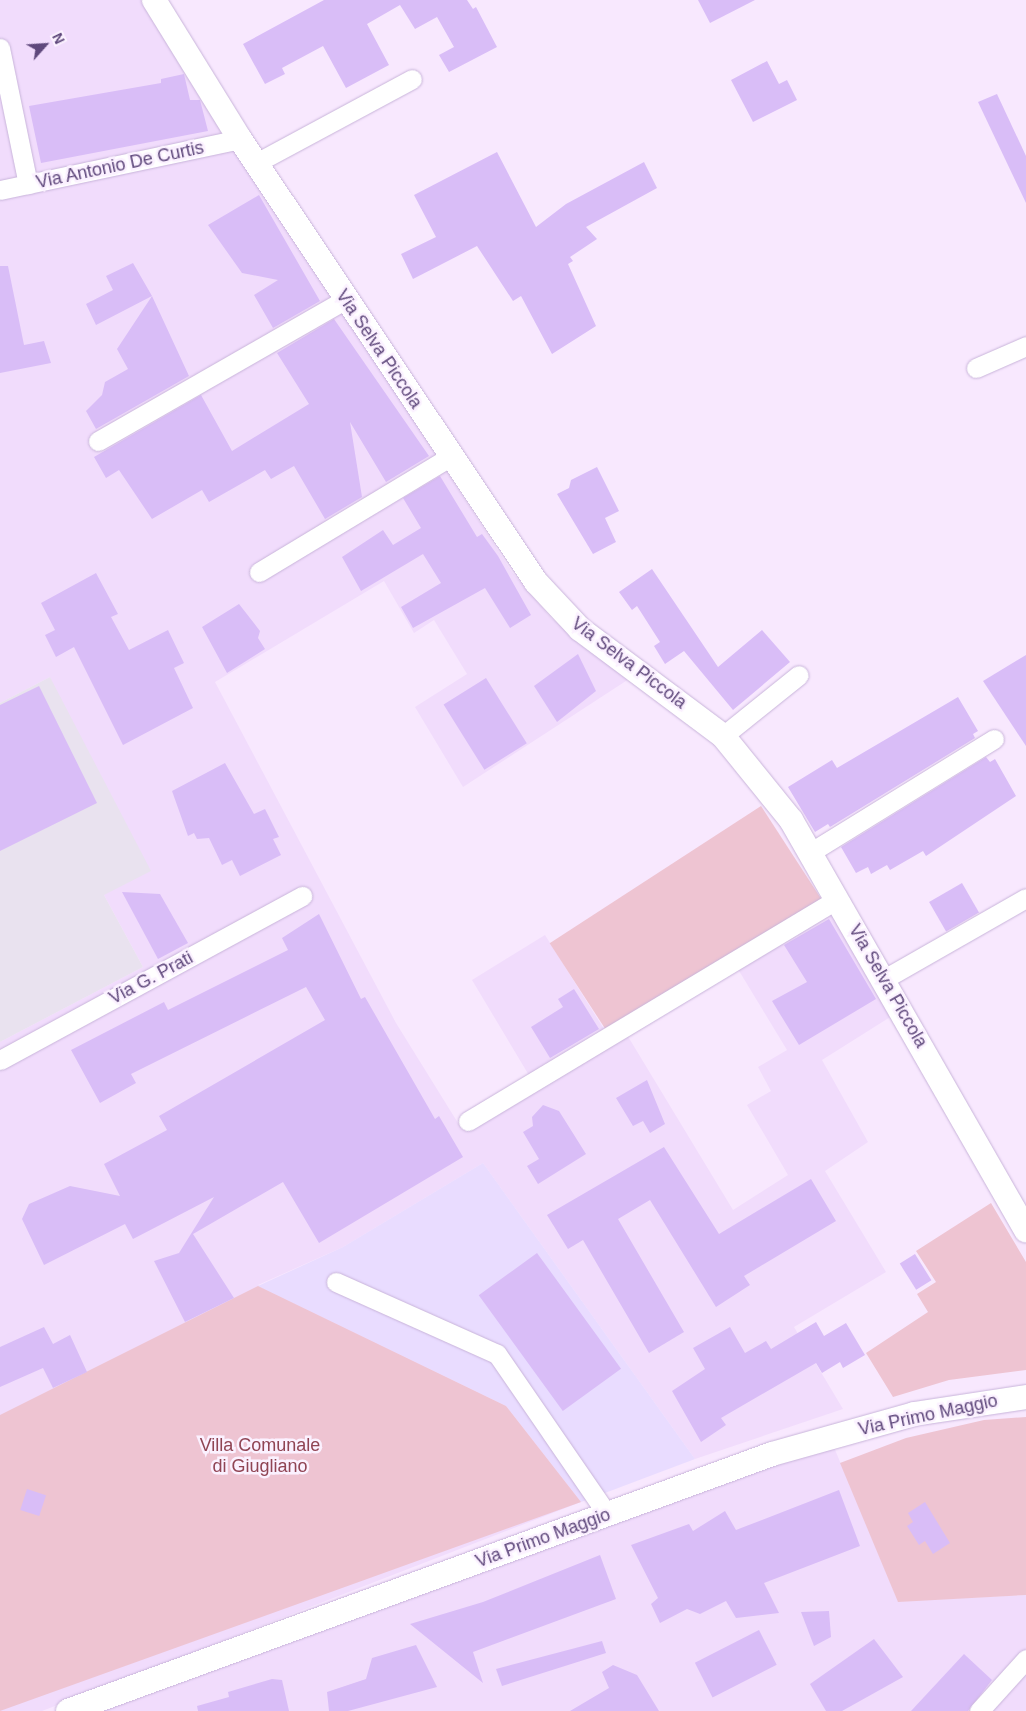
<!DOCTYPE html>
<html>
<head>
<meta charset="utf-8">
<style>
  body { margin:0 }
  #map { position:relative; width:1026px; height:1711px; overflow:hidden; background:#f8e8fe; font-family:Helvetica,sans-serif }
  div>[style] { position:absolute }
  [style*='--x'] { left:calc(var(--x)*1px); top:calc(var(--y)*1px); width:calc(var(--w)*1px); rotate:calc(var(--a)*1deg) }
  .residential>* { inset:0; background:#f1dcfc }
  .commercial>* { inset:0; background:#e9dcff }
  .industrial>* { inset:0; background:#e9e2ef }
  .green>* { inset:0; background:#eec4d2; transform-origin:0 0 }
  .building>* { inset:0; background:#d9bdf7; transform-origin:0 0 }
  .roads { filter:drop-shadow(0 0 1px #c8b4da) drop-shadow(0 0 1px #c8b4da) }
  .minor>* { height:19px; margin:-9.5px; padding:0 9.5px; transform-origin:9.5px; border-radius:9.5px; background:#fff }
  .tertiary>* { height:24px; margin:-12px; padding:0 12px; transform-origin:12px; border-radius:12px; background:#fff }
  span { translate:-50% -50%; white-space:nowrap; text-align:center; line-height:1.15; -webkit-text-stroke:5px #fbf1ff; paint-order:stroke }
  .street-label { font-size:18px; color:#5f487c }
  .park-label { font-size:18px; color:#904454 }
  .north { position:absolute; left:20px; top:20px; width:50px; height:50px; -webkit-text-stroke:4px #fbf1ff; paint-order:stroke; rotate:64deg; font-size:14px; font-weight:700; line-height:20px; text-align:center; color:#5f487c }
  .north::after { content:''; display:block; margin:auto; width:18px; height:22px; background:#5f487c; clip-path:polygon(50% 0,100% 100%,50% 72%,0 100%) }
</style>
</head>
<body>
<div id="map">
  <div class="residential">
    <div style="clip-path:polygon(0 0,141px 0,512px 572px,552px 619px,629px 679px,463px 787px,415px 707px,467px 674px,434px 620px,414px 633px,384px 581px,215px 682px,396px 1023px,458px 1123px,530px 1077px,472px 980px,545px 935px,604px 1029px,618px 1020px,733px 1210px,788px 1175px,747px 1105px,771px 1091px,758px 1067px,787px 1050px,730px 956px,828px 897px,895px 1014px,822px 1060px,868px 1142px,825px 1171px,886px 1272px,794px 1327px,843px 1409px,695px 1459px,483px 1163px,343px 1247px,258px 1285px,506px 1406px,581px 1502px,42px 1711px,0 1711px,0 1042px,143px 967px,104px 895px,50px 677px,0 703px)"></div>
    <div style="clip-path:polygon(833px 1445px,898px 1601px,1026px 1595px,1026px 1711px,94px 1711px,772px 1461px)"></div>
  </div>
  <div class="commercial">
    <div style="clip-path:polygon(483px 1163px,695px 1459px,581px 1502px,506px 1406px,258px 1286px,343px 1247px)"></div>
  </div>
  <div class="industrial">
    <div style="clip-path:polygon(50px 677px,151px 871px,104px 895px,143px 967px,0 1042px,0 703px)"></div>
  </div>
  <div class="green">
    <div style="left:761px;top:806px;width:112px;height:252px;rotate:57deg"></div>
    <div style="clip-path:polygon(991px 1203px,1026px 1262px,1026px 1370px,949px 1380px,893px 1397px,866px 1353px,928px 1312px,917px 1294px,936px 1282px,916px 1251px)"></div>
    <div style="clip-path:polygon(258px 1286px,506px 1406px,581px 1502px,0 1711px,0 1415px)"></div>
    <div style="clip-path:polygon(1026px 1417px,1026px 1595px,898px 1602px,840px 1463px,906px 1438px,984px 1420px)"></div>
  </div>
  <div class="building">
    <div style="clip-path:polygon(324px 0,467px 0,473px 9px,476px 7px,497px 47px,449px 72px,439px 55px,454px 47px,437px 17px,415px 29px,400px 5px,367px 24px,389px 65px,346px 88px,323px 46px,282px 68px,285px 74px,265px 84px,243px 44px)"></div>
    <div style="clip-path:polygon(698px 0,755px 0,710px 23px)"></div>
    <div style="clip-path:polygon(767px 61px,779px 84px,787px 80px,797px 100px,753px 122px,731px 80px)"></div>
    <div style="clip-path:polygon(184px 74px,190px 100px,200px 100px,208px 131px,41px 163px,29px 106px,161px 83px,161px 79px)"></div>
    <div style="clip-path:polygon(997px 94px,1026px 156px,1026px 203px,978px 102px)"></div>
    <div style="clip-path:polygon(497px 152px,536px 227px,566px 204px,644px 162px,657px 188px,586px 227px,597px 239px,570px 257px,573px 261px,568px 264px,596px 326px,552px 354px,521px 296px,513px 301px,477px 246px,413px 279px,401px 254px,436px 237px,414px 195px)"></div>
    <div style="clip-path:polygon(259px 195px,320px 301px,273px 328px,254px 295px,278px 280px,242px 273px,208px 225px)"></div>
    <div style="clip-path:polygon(133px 263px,152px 296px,96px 325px,86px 304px,113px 290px,106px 276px)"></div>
    <div style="clip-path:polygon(0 266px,8px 266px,24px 345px,44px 341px,51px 363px,0 373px)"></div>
    <div style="clip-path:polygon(152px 296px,189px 376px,96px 429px,86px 411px,102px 395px,105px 382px,128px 369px,117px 349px)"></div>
    <div style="clip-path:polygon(334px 319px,429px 456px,386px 482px,350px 422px,362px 497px,325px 519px,294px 466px,271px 479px,265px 470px,209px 502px,202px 490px,152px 519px,119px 470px,106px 478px,94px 457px,201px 395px,232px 451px,309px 404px,277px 353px)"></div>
    <div style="clip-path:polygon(597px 467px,619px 511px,605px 518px,616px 542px,593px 554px,557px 494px,569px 488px,571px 480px)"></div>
    <div style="clip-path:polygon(440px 476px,477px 537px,482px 534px,498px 556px,531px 615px,510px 628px,485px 588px,413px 628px,401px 607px,441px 583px,423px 554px,361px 591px,342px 557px,383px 530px,393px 545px,421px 528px,403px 498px)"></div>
    <div style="clip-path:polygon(652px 569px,718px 667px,762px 630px,790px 662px,733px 710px,684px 651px,665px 664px,654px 646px,660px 642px,637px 606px,632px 610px,619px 592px)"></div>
    <div style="clip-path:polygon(96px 573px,118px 614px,111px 617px,129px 650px,168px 630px,184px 663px,174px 668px,193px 708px,123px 745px,74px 647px,56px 657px,45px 635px,55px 630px,41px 603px)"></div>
    <div style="clip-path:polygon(239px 604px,260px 631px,258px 638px,265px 649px,227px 673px,202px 627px)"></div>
    <div style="clip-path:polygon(578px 654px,596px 691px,557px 722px,534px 686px)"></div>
    <div style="clip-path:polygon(1026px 655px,1026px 746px,983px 681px)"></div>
    <div style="left:486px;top:678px;width:77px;height:50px;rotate:58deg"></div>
    <div style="clip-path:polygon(39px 686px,97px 803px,0 851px,0 705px)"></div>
    <div style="clip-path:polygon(958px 697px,978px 731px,973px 734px,975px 738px,830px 827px,828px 824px,815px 832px,788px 787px,832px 760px,837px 768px)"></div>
    <div style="clip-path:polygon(986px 757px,990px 762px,995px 759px,1016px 796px,926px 856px,923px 851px,890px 870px,887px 865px,871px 874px,868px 867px,856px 873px,841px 847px)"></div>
    <div style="clip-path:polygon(225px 763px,254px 814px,265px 809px,279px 837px,273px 839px,281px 855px,240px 876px,232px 860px,222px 865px,209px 838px,197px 839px,194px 833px,188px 836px,172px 791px)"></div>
    <div style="left:962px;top:883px;width:34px;height:38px;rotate:60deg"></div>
    <div style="clip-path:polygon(122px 892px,160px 894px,188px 943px,158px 959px)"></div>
    <div style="clip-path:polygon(319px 914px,361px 999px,365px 997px,435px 1119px,439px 1116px,463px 1157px,319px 1243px,283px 1182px,193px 1234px,234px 1298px,185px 1322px,154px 1261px,179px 1253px,214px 1197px,133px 1239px,125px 1224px,44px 1265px,22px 1219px,29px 1204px,70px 1186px,120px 1196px,104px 1164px,167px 1130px,159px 1116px,325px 1020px,306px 987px,131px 1074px,136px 1083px,100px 1103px,71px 1050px,164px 1002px,168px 1010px,288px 950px,282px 938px)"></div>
    <div style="clip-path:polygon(829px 919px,876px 999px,799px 1045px,772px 1001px,807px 982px,784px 945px)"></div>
    <div style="clip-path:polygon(574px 989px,599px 1029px,550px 1058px,531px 1027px,563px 1007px,558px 999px)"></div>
    <div style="clip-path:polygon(647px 1080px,665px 1124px,650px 1133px,643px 1121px,633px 1126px,616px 1098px)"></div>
    <div style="clip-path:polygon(543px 1105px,559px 1111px,586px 1154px,538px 1184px,527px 1166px,539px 1159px,523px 1132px,533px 1126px,532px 1117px)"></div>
    <div style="clip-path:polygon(664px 1147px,719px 1234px,811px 1179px,836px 1221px,744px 1276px,750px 1285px,716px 1307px,650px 1200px,618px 1219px,684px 1332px,649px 1353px,583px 1240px,568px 1249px,547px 1215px)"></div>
    <div style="left:537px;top:1253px;width:143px;height:72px;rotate:54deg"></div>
    <div style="left:915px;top:1254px;width:31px;height:18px;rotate:58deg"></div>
    <div style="clip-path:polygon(816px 1322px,824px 1336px,846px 1323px,865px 1355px,843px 1368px,840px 1362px,822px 1373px,816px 1363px,721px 1418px,726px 1425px,701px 1442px,672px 1391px,705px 1369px,693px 1348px,730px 1327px,745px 1353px,766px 1341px,771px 1349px)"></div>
    <div style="clip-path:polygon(44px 1327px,53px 1344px,70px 1335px,87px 1372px,53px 1388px,43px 1368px,0 1387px,0 1347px)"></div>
    <div style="left:27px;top:1489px;width:20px;height:22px;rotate:18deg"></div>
    <div style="clip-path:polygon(839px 1490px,860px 1546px,764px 1583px,779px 1613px,736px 1618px,726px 1601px,700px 1614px,687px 1609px,660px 1623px,651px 1604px,658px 1598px,631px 1545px,689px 1524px,693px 1531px,725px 1511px,736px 1530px)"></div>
    <div style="clip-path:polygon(925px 1502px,950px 1543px,933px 1554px,925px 1541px,919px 1545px,907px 1526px,913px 1522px,908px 1513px)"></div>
    <div style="clip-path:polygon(600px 1555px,616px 1599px,473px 1652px,483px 1683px,410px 1624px,483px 1602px)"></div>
    <div style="clip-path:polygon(829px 1611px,831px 1637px,814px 1646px,801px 1612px)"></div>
    <div style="left:759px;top:1630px;width:39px;height:72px;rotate:63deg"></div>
    <div style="clip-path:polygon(874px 1639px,903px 1677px,842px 1711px,826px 1711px,810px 1684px)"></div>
    <div style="clip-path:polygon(602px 1641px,606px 1653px,502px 1686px,496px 1669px)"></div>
    <div style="clip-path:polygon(416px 1645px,437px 1687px,348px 1711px,329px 1711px,327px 1692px,366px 1679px,372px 1658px)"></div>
    <div style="clip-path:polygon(964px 1654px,992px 1680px,968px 1711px,911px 1711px)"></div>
    <div style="clip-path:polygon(613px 1665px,637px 1675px,659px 1711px,570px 1711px,609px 1688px,602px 1672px)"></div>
    <div style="clip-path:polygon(272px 1679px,282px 1680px,289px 1711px,198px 1711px,197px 1706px,229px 1697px,228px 1692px)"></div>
  </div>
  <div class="roads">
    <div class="minor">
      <div style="--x:0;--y:48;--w:139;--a:78.4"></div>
      <div style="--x:256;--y:163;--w:177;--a:-28.3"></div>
      <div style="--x:0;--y:190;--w:245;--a:-12"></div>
      <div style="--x:976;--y:368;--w:55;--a:-23.7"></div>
      <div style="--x:98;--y:441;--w:286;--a:-29.8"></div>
      <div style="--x:259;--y:572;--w:224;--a:-31.1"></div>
      <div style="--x:723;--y:736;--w:97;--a:-38.8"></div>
      <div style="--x:811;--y:852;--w:215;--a:-31.7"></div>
      <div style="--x:884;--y:979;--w:163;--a:-29.7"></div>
      <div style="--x:0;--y:1060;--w:344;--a:-28.5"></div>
      <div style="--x:468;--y:1121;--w:431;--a:-31"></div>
      <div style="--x:336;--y:1282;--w:176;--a:24.1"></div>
      <div style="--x:497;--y:1354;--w:194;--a:55.5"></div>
      <div style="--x:979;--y:1711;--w:70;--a:-47.9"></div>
    </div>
    <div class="tertiary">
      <div style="--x:154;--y:0;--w:163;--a:58.3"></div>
      <div style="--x:240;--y:139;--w:533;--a:56.25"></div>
      <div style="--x:536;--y:582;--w:64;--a:46.9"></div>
      <div style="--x:580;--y:629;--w:179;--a:36.8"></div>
      <div style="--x:723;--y:736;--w:108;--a:51"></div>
      <div style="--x:791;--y:820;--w:473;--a:60.2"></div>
      <div style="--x:68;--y:1711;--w:749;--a:-20.05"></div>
      <div style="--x:772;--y:1454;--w:148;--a:-15.7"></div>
      <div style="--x:914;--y:1414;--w:113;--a:-8.6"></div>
    </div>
  </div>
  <div class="street-label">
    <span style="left:120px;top:165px;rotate:-12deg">Via Antonio De Curtis</span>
    <span style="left:379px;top:349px;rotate:56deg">Via Selva Piccola</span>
    <span style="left:629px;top:663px;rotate:37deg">Via Selva Piccola</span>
    <span style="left:151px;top:978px;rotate:-28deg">Via G. Prati</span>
    <span style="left:888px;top:986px;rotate:60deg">Via Selva Piccola</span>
    <span style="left:928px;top:1415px;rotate:-12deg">Via Primo Maggio</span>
    <span style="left:543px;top:1538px;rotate:-20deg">Via Primo Maggio</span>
  </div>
  <div class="park-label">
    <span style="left:260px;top:1456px">Villa Comunale<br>di Giugliano</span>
  </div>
  <div class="north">N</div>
</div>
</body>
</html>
